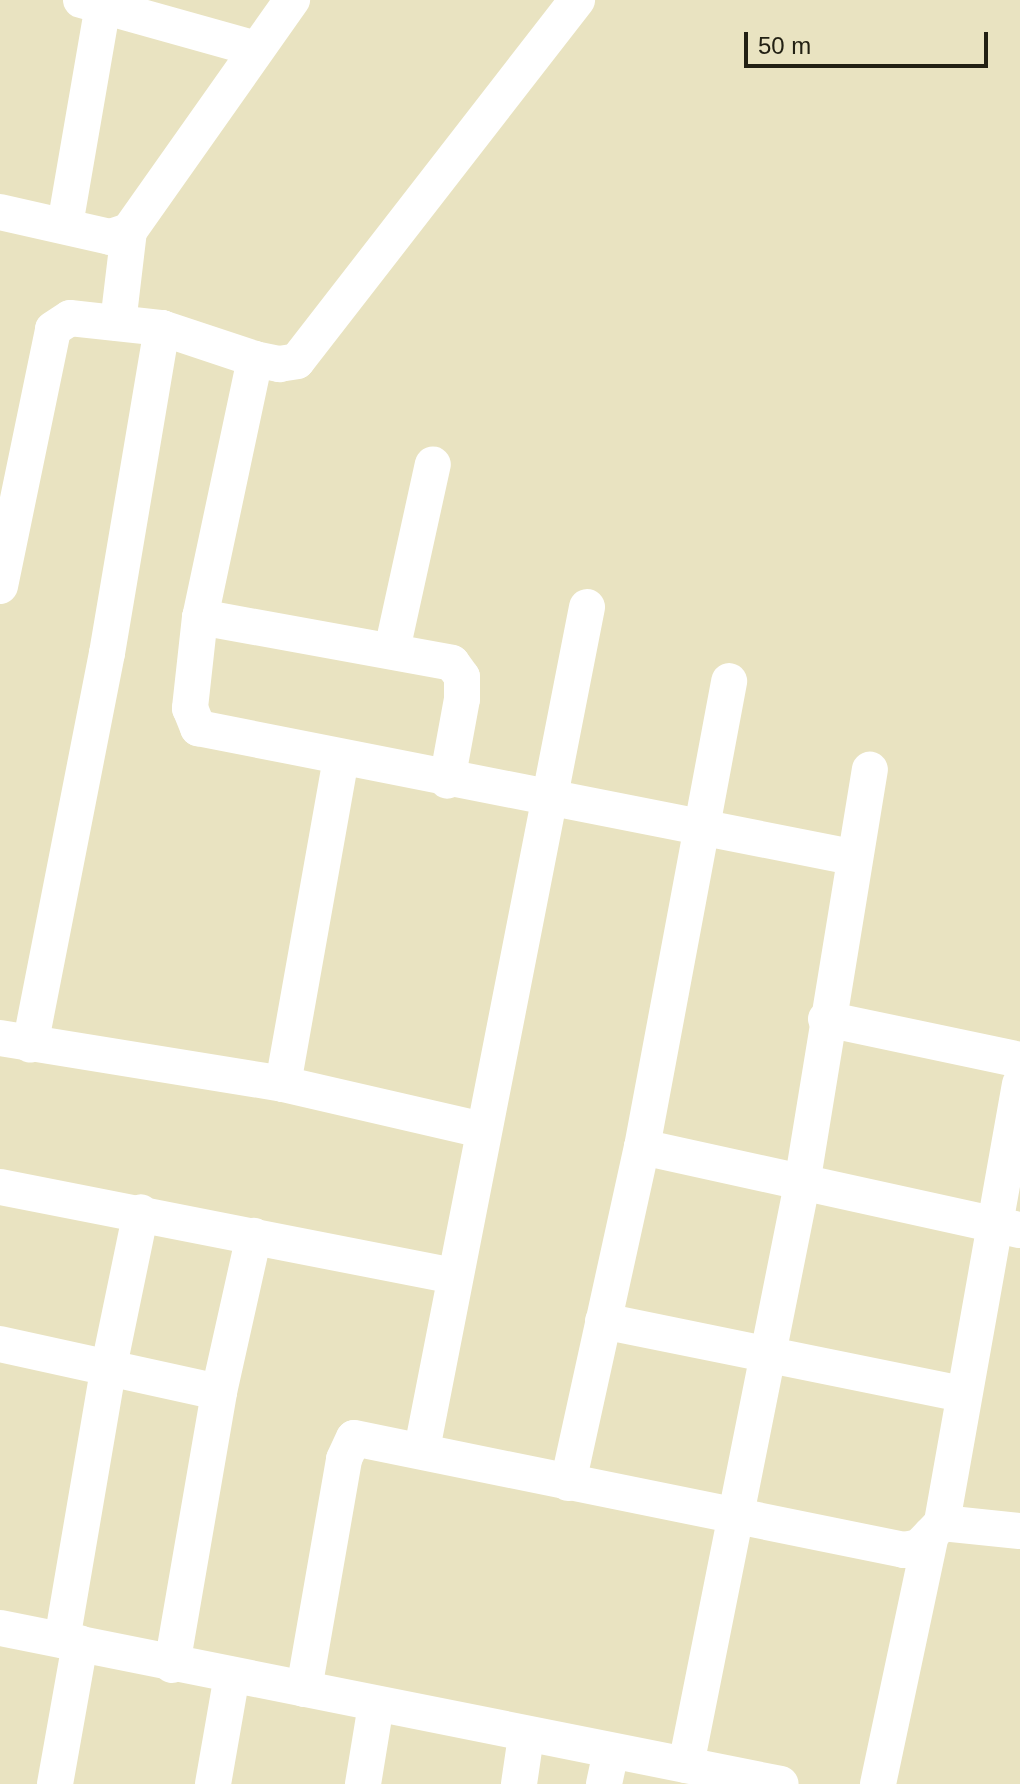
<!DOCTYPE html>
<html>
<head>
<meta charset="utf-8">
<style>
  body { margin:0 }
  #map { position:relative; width:1020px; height:1784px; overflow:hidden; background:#e9e3c1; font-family:Arial,sans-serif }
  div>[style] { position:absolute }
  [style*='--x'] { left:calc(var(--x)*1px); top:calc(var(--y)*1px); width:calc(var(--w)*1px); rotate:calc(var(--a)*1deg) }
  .street>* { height:36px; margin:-18px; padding:0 18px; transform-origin:18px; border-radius:18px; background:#fff }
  span { translate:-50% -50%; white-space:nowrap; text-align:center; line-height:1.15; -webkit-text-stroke:8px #e9e3c1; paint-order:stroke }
  .scale { position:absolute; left:744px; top:32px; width:244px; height:36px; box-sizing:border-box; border:4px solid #222013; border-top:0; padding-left:10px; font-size:24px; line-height:28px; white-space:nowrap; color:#222013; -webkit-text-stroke:6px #e9e3c1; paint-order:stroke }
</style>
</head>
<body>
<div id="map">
  <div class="street">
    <div style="--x:81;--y:0;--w:182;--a:15.6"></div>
    <div style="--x:0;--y:212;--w:113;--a:12.8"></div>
    <div style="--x:110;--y:237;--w:20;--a:-18"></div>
    <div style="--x:129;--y:231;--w:283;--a:-54.8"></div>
    <div style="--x:65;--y:225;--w:228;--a:-80.2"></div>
    <div style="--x:118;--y:323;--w:93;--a:-83.2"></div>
    <div style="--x:162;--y:328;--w:98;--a:18.4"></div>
    <div style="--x:255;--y:359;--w:25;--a:12"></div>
    <div style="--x:279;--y:364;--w:18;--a:-9"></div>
    <div style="--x:297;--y:361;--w:457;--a:-52.2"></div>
    <div style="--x:255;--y:359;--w:264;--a:102"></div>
    <div style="--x:200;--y:617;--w:92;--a:96.3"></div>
    <div style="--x:190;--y:708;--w:22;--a:68"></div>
    <div style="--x:198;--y:728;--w:667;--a:11.16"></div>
    <div style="--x:0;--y:586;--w:262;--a:-78.3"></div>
    <div style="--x:53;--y:329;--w:20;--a:-33"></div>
    <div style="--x:70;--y:318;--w:93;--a:6.2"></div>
    <div style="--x:162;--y:328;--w:330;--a:99.6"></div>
    <div style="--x:107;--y:653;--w:399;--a:101.1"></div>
    <div style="--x:200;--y:617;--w:256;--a:10.3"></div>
    <div style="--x:452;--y:663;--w:17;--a:54"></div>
    <div style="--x:462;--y:677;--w:22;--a:90"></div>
    <div style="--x:462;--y:699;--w:83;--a:100.4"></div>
    <div style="--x:392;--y:650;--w:190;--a:-77.6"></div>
    <div style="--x:826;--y:1019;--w:198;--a:11.9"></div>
    <div style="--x:0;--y:1038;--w:287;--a:9.2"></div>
    <div style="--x:283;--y:1084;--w:204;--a:13"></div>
    <div style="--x:283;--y:1084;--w:329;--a:-79.9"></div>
    <div style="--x:1020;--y:1084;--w:446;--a:100.1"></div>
    <div style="--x:942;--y:1523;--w:78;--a:5.9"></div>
    <div style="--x:642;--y:1147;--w:387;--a:12.4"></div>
    <div style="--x:0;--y:1187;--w:462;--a:11.1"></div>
    <div style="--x:603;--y:1321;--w:367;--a:11.5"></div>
    <div style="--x:0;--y:1344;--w:224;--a:12.4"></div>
    <div style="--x:422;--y:1449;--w:858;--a:-78.91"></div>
    <div style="--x:568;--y:1483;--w:344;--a:-77.6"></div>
    <div style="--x:642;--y:1147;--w:474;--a:-79.4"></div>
    <div style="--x:0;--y:1628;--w:796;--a:11.3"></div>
    <div style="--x:62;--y:1640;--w:273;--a:-80.3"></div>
    <div style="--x:108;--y:1371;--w:162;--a:-78.3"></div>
    <div style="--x:172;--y:1665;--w:277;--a:-80.2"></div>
    <div style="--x:219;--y:1392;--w:160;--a:-77.4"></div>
    <div style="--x:304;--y:1689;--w:233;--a:-80.1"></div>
    <div style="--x:344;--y:1459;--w:23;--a:-65"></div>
    <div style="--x:354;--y:1438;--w:561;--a:11.51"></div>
    <div style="--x:904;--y:1550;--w:15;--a:-11"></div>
    <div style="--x:919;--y:1547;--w:33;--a:-46"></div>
    <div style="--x:686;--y:1765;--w:592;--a:-78.71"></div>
    <div style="--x:802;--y:1184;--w:420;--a:-80.7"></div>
    <div style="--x:55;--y:1784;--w:143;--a:-79.9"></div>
    <div style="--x:213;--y:1784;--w:111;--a:-80.1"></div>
    <div style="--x:363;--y:1784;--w:80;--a:-80.7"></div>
    <div style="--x:519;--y:1784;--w:49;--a:-81.7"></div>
    <div style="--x:604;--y:1784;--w:34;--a:-78"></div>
    <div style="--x:878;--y:1784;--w:255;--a:-78"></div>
  </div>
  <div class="scale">50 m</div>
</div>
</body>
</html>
